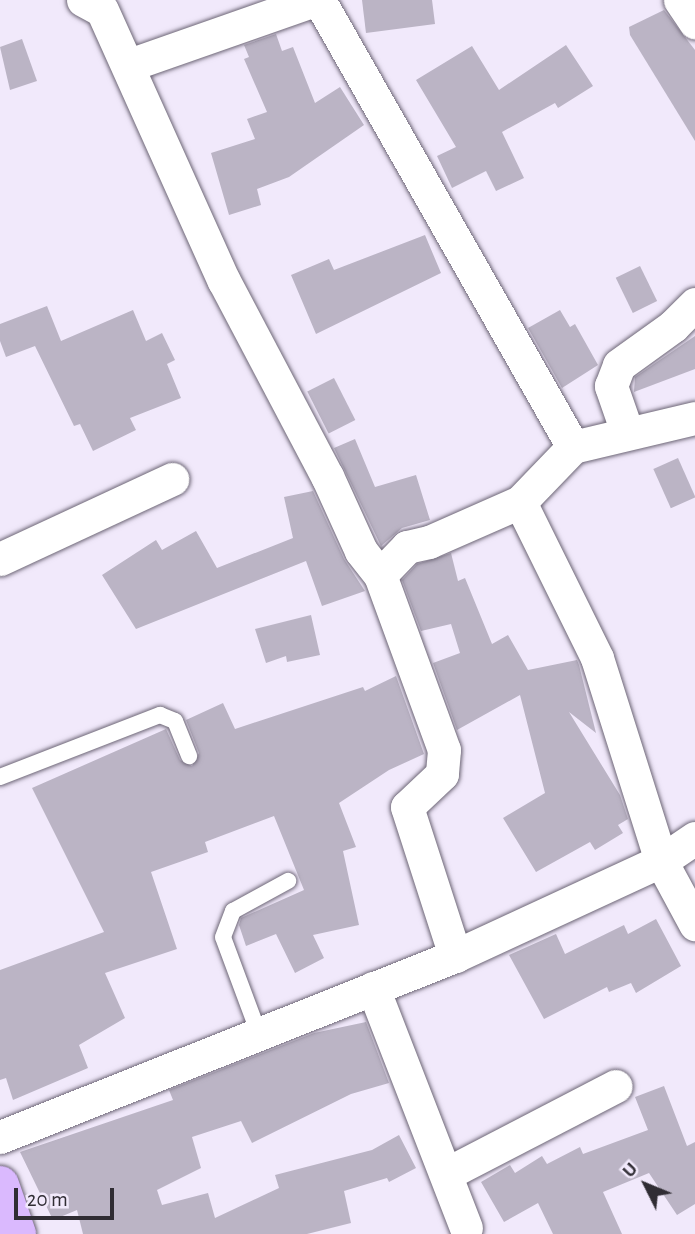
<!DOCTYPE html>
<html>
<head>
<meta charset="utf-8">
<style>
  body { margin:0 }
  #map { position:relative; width:695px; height:1234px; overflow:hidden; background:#f1e9fb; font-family:"Alegreya Sans",sans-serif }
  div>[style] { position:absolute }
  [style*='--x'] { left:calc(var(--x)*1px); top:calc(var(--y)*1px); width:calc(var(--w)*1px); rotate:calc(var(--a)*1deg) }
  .building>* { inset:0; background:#bbb4c5; transform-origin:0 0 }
  .roads { filter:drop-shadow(0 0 2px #6d6676) drop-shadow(0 0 2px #6d6676) }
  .service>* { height:16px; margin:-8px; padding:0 8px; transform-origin:8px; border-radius:8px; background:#fff }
  .minor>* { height:33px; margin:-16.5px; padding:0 16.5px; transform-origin:16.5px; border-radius:16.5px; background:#fff }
  .primary>* { height:38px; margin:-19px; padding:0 19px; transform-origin:19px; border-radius:19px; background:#dab9fe }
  span { translate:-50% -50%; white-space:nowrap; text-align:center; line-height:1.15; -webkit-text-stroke:5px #f1e9fb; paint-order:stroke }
  .north { position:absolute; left:611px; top:1150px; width:70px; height:70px; -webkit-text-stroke:5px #f1e9fb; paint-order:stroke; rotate:313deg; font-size:19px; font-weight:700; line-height:28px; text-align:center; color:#302d34 }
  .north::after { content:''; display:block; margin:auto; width:24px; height:32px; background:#302d34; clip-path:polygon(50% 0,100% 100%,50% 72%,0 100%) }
  .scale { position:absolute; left:14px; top:1188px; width:100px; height:32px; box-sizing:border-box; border:4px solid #302d34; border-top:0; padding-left:9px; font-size:21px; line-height:24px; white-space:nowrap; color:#302d34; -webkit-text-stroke:5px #f1e9fb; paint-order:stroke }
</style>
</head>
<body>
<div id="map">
  <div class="building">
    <div style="clip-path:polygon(362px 0,432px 0,435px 24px,366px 33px)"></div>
    <div style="clip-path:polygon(664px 10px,695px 50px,695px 141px,630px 35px,629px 27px)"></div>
    <div style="clip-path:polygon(276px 34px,282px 51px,293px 47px,315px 103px,340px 87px,364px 125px,289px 177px,257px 189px,261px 205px,229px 215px,211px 153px,255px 139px,247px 119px,267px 112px,244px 59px,249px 57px,244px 45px)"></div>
    <div style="clip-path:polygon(22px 39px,37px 81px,10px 90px,0 47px)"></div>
    <div style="clip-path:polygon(566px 45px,593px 86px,558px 108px,555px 103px,502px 132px,524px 178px,496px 191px,486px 171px,452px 188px,437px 156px,456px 147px,416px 80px,472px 46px,499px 90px)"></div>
    <div style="clip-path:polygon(425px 235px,441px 273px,316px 334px,291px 275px,329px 259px,334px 270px)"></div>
    <div style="left:640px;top:266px;width:39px;height:27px;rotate:64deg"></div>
    <div style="clip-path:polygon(47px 306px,61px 341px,133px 310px,146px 341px,162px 333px,175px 360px,167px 364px,181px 398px,130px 418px,136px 430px,93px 451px,80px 424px,74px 426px,35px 346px,6px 357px,0 341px,0 324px)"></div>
    <div style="clip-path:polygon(560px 310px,570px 327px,575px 324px,598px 365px,562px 388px,528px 328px)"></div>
    <div style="clip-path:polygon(695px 336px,695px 369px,634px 392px,635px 377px)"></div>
    <div style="left:334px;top:378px;width:47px;height:30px;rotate:63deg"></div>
    <div style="clip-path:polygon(355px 439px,375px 487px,416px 475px,430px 520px,402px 528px,381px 546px,334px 448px)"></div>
    <div style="left:678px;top:458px;width:43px;height:27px;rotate:66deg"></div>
    <div style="clip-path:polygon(313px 491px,344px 559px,365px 591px,322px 606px,306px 561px,136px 629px,102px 575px,156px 540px,162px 550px,196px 531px,217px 568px,293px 538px,284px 497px)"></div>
    <div style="clip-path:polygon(451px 553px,458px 581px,465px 578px,492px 644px,508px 635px,528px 670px,577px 660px,579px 665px,596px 733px,569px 712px,620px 795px,628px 819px,618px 825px,623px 833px,595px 850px,590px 842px,536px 872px,503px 818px,545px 793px,520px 695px,457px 730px,433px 663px,460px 653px,451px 624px,421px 631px,402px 580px,417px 564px)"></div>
    <div style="clip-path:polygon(311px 615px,320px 655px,287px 662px,286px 656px,266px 663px,255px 629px)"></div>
    <div style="clip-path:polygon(396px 676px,424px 754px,389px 770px,339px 803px,356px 847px,343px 851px,359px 925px,313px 935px,324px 958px,295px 973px,276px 934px,246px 946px,239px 925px,241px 918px,304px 890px,274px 816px,205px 842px,208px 852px,151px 872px,177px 949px,105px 973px,125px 1018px,79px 1045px,88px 1068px,13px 1100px,6px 1078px,0 1080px,0 970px,104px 932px,32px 788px,166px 729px,180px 760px,192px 766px,199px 753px,186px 720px,223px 703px,235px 729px,363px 687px,365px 691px)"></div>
    <div style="clip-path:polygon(656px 919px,681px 966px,636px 993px,631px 983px,609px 992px,607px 987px,544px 1019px,509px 955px,556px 934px,565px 954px,624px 925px,628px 934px)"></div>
    <div style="clip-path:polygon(366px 1022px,389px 1083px,351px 1094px,252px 1143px,241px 1121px,192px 1137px,201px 1168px,157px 1190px,162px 1205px,208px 1193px,215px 1218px,279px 1188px,275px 1175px,372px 1150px,399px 1135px,416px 1168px,389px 1182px,387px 1178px,344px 1191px,351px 1223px,307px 1234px,83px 1234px,77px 1210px,53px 1220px,20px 1152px,173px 1100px,169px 1090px,314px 1033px)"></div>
    <div style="clip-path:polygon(664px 1086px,687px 1146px,695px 1142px,695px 1204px,677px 1215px,649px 1173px,603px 1192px,622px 1234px,553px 1234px,538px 1203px,504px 1222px,481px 1182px,510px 1165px,515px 1173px,542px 1156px,547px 1164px,580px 1147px,583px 1154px,648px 1130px,635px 1097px)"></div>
  </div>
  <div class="roads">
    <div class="service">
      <div style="--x:0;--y:777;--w:172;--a:-21.2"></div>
      <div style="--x:160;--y:715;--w:16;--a:22"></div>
      <div style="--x:175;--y:721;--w:38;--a:68"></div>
      <div style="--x:259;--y:1034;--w:103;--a:-110.4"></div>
      <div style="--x:223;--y:937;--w:28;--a:-69"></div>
      <div style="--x:233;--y:911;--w:63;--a:-28.6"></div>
    </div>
    <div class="minor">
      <div style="--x:83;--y:0;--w:21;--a:28"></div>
      <div style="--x:102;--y:10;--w:297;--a:65.8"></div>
      <div style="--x:224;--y:281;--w:221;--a:62.2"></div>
      <div style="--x:327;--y:476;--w:82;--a:65.6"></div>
      <div style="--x:361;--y:551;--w:31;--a:52"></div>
      <div style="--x:380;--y:575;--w:39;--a:-46"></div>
      <div style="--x:407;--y:547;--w:23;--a:-13"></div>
      <div style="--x:429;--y:542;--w:99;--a:-23.7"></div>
      <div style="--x:520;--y:502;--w:76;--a:-46.1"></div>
      <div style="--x:573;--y:447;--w:125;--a:-13.4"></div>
      <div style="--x:319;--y:0;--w:514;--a:60.39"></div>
      <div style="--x:680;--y:0;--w:27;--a:56"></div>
      <div style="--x:129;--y:65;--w:197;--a:-19.3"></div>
      <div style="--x:627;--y:432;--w:49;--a:-109.2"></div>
      <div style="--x:611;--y:386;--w:22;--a:-69"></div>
      <div style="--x:619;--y:365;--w:67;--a:-35.8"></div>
      <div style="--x:673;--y:326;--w:31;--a:-45"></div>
      <div style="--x:520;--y:502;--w:174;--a:63.7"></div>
      <div style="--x:597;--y:658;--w:213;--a:72.5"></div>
      <div style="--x:661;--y:861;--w:72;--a:61.6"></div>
      <div style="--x:0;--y:559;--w:190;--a:-24.9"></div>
      <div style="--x:380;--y:575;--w:186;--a:69.9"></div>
      <div style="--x:444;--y:750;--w:24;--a:95"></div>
      <div style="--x:442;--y:774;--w:48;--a:136.7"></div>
      <div style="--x:407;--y:807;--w:157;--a:72.1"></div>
      <div style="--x:373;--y:988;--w:257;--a:68.8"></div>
      <div style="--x:0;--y:1137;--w:490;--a:-21.7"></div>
      <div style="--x:455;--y:956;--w:227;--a:-24.8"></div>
      <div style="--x:661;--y:861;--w:41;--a:-34.1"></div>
      <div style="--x:446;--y:1174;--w:191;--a:-27.4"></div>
    </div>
    <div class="primary">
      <div style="--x:0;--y:1185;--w:52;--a:70.9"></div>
    </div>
  </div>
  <div class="north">U</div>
  <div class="scale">20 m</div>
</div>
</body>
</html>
